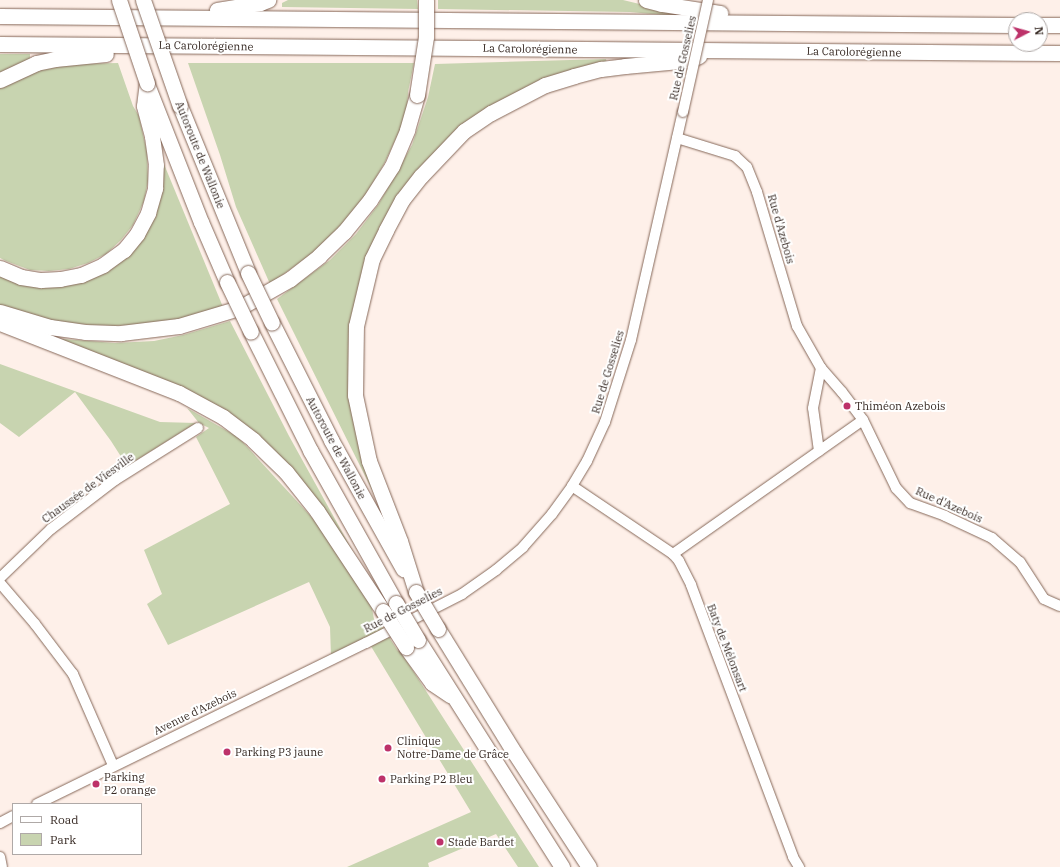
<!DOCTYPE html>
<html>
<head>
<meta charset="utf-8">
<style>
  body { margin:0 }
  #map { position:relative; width:1060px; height:867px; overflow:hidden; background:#fef0e9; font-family:"IBM Plex Serif",serif }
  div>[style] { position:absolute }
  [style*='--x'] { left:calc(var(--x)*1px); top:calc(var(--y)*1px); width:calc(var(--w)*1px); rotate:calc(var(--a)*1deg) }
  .green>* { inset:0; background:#c8d4b0 }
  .roads { filter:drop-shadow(0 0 1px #866859) drop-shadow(0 0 1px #866859) }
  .minor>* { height:10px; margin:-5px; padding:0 5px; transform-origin:5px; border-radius:5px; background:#fff }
  .highway>* { height:15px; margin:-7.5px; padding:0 7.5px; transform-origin:7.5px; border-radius:7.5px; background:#fff }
  .bridges { filter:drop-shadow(0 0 1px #866859) drop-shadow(0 0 1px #866859) }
  .minor-bridge>* { height:10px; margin:-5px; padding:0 5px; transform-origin:5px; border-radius:5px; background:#fff }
  .highway-bridge>* { height:15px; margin:-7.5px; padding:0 7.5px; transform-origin:7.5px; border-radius:7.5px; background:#fff }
  .dots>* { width:11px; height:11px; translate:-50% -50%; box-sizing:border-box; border:2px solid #fff; border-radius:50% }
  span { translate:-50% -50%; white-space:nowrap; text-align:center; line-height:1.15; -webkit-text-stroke:4px #fff; paint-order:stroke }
  .street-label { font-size:11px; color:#362923 }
  .poi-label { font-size:11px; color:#362923 }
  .left { translate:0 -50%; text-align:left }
  .legend { position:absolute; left:12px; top:803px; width:130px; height:52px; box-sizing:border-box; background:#fff; border:1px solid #afa9a7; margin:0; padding:5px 7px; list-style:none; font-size:12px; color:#362923 }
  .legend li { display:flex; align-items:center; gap:8px; height:20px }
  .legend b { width:20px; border:1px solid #afa9a7 }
  .north { position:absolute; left:1008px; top:12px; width:40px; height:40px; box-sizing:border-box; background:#fff; border:1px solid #afa9a7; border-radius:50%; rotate:84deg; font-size:11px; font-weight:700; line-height:16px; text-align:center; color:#362923 }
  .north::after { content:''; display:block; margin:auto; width:14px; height:18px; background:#bd326a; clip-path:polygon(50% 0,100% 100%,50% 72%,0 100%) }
</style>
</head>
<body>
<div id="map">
  <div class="green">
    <div style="clip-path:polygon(288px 0,417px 0,418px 9px,282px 7px,282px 3px)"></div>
    <div style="clip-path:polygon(438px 0,623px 0,656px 8px,697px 14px,663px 15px,630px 12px,438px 9px)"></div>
    <div style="clip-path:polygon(0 54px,30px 54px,30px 60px,0 74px)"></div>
    <div style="clip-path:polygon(606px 59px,607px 64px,515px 94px,397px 201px,351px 336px,376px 498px,277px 299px,330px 260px,356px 234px,378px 205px,412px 145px,428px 97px,435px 64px)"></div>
    <div style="clip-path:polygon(118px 63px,133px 106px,139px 116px,147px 152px,148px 181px,144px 201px,133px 225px,121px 240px,106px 254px,88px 263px,69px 269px,49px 271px,30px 270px,6px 261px,0 258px,0 88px,32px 72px,52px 68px,73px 64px)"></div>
    <div style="clip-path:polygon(188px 63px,414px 63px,408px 92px,407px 110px,400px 130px,384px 164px,366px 194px,339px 228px,317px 250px,270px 284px,236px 207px,220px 155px)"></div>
    <div style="clip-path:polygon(159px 152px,223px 307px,166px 323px,112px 326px,72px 324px,42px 319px,0 306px,0 272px,50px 284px,131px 249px)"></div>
    <div style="clip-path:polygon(230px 321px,289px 436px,356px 557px,246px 427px,50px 338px,115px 343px,154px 341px,183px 335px)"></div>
    <div style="clip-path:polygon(0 364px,160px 422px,196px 423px,127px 466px,111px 441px,75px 392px,19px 437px,0 423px)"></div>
    <div style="clip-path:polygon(187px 408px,238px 437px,328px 535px,370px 598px,374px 619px,384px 629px,331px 656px,330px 627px,309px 582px,168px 645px,147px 604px,162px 594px,144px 550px,230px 504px,196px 437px,209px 428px,199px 423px)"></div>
    <div style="clip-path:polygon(389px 637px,398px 651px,401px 652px,539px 867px,518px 867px,496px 834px,428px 863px,429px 867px,347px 867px,471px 812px,369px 643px)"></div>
  </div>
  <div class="roads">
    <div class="minor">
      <div style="--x:677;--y:138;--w:61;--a:17.2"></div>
      <div style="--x:735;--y:156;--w:16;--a:43"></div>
      <div style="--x:747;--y:167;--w:27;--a:68"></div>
      <div style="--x:757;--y:192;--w:140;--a:73.4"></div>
      <div style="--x:797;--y:326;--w:48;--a:60.3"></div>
      <div style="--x:821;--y:368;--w:32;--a:49"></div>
      <div style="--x:842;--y:392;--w:35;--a:53"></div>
      <div style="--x:863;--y:420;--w:76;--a:64.1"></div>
      <div style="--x:896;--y:488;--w:21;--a:47"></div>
      <div style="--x:910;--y:503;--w:37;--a:20"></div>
      <div style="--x:945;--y:516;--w:52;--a:25.1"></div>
      <div style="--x:992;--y:538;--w:37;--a:41"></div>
      <div style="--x:1020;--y:562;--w:44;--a:57"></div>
      <div style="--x:1044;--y:599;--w:17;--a:24"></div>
      <div style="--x:819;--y:451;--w:43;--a:-97.9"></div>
      <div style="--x:813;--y:408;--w:41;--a:-78.7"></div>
      <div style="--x:572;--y:486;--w:122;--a:34"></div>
      <div style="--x:673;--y:554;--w:9;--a:49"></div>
      <div style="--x:679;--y:561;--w:27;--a:63"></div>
      <div style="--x:691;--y:585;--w:290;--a:69.4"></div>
      <div style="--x:793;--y:857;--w:12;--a:59"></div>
      <div style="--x:673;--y:554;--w:232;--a:-35.2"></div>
      <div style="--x:0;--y:578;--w:71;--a:-43.9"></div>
      <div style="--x:51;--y:529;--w:81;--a:-37.4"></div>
      <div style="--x:115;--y:480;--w:98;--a:-32.1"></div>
      <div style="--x:0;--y:583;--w:54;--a:49.5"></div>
      <div style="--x:35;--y:624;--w:63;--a:52.8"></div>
      <div style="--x:73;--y:674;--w:99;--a:66.3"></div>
      <div style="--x:37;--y:804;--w:366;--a:-26.1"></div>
      <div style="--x:366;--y:643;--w:108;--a:-27"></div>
      <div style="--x:462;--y:594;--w:42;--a:-35.2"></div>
      <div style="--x:496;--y:570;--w:35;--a:-40"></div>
      <div style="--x:523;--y:547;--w:44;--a:-48.7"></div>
      <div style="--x:552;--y:514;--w:34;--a:-54"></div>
      <div style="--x:572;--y:486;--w:29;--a:-59"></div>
      <div style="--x:587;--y:461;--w:43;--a:-65.2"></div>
      <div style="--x:605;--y:422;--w:86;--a:-72.4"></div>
      <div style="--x:631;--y:340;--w:234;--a:-77.2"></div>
      <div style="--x:0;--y:823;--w:15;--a:-28"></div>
      <div style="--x:0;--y:857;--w:10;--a:79"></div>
    </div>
    <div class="highway">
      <div style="--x:646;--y:0;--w:16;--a:14"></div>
      <div style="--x:662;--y:4;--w:59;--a:8.8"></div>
      <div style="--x:217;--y:10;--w:44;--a:-9.2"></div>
      <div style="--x:260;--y:3;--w:9;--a:-21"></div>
      <div style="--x:0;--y:16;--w:1016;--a:0.51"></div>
      <div style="--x:1040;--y:25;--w:20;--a:0"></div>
      <div style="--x:0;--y:44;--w:1060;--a:0.49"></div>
      <div style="--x:0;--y:80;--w:40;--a:-25"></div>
      <div style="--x:36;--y:63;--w:19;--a:-12"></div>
      <div style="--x:55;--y:59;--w:51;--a:-5.6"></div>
      <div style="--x:148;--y:87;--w:145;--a:68.6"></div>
      <div style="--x:201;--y:222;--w:65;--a:66.6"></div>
      <div style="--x:180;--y:106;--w:180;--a:67.8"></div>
      <div style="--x:0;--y:268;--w:23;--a:23"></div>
      <div style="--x:21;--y:277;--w:20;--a:9"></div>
      <div style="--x:41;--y:280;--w:19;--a:-3"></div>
      <div style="--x:60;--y:279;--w:21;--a:-11"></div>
      <div style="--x:81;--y:275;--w:24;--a:-24"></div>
      <div style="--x:103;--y:265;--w:26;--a:-36"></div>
      <div style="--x:124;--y:250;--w:21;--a:-51"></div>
      <div style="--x:137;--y:234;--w:24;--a:-62"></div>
      <div style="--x:148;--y:213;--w:26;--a:-74"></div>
      <div style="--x:155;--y:188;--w:23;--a:-88"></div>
      <div style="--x:156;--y:165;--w:29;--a:-98"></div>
      <div style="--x:152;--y:136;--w:31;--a:-105"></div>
      <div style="--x:144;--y:106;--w:23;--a:-83"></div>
      <div style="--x:0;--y:312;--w:52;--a:16.7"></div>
      <div style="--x:50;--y:327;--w:35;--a:8"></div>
      <div style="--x:85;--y:332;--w:36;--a:2"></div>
      <div style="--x:121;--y:333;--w:58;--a:-6.9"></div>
      <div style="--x:179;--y:326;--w:63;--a:-16.7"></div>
      <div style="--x:239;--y:308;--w:59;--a:-29.6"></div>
      <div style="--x:290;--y:279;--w:37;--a:-38"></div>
      <div style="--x:319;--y:256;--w:35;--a:-44"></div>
      <div style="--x:344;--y:232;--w:41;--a:-50.9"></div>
      <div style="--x:370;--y:200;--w:40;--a:-57.1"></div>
      <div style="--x:392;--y:166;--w:39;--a:-67"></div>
      <div style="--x:407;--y:130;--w:36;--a:-74"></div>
      <div style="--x:0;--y:323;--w:192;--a:21.4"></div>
      <div style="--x:179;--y:393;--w:50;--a:28.6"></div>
      <div style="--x:223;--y:417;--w:38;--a:37"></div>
      <div style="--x:253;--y:440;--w:46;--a:44.1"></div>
      <div style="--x:286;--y:472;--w:50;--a:51.5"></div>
      <div style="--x:317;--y:511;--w:120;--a:56.6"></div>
      <div style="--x:272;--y:323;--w:131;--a:63.2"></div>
      <div style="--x:331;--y:440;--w:148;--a:60.8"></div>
      <div style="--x:251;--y:332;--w:132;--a:63.4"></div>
      <div style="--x:310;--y:450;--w:176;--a:60.7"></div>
      <div style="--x:416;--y:592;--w:53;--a:-107.4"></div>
      <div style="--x:400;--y:541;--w:86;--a:-111.2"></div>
      <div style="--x:369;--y:461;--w:67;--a:-102"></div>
      <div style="--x:355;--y:395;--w:69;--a:-89.2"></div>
      <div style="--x:356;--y:326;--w:69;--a:-76.6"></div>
      <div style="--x:372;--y:259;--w:32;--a:-64"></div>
      <div style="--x:386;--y:230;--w:34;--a:-62"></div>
      <div style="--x:402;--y:200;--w:31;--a:-52"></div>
      <div style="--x:421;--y:176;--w:62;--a:-46.3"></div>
      <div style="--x:464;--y:131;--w:32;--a:-34"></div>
      <div style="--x:491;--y:113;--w:61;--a:-27.4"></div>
      <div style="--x:545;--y:85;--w:30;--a:-17"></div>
      <div style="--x:574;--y:76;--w:28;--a:-15"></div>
      <div style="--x:601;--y:69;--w:24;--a:-7"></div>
      <div style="--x:625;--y:66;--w:65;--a:-5.3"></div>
      <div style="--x:690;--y:60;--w:10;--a:-24"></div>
      <div style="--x:438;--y:629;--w:145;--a:58.3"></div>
      <div style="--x:514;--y:752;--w:137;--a:56.9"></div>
      <div style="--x:418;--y:640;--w:269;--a:57.6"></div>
      <div style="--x:406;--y:647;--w:44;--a:54.2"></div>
      <div style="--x:432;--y:683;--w:22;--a:34"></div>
    </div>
  </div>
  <div class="bridges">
    <div class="minor-bridge">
      <div style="--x:683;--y:112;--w:115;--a:-77.4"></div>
    </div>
    <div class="highway-bridge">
      <div style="--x:119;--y:0;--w:88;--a:71.4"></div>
      <div style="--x:143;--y:0;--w:112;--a:70.8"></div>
      <div style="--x:417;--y:95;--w:59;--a:-81.2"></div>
      <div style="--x:426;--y:37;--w:37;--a:-90"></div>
      <div style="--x:248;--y:273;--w:55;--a:64.4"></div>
      <div style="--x:227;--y:282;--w:55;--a:64.4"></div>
      <div style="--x:416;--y:592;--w:43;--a:59.3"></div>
      <div style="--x:396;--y:603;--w:43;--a:59.3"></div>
      <div style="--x:383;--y:611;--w:43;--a:57.4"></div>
    </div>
  </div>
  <div class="dots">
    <div style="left:847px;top:406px;background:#bd326a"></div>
    <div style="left:388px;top:748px;background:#bd326a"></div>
    <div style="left:227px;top:752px;background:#bd326a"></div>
    <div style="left:382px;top:779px;background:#bd326a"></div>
    <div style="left:96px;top:784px;background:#bd326a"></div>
    <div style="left:440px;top:842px;background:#bd326a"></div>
  </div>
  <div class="street-label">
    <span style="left:206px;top:46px;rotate:1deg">La Carolorégienne</span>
    <span style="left:530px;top:49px;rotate:1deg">La Carolorégienne</span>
    <span style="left:854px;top:52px;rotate:1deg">La Carolorégienne</span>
    <span style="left:683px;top:58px;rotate:-77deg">Rue de Gosselies</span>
    <span style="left:200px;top:155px;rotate:68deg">Autoroute de Wallonie</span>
    <span style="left:781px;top:229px;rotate:74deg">Rue d'Azebois</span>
    <span style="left:608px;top:372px;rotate:-73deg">Rue de Gosselies</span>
    <span style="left:336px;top:448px;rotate:62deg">Autoroute de Wallonie</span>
    <span style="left:88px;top:488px;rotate:-36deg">Chaussée de Viesville</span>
    <span style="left:949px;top:505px;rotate:24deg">Rue d'Azebois</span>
    <span style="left:403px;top:610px;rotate:-27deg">Rue de Gosselies</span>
    <span style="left:727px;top:648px;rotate:69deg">Baty de Mélonsart</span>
    <span style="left:195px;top:712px;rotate:-26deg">Avenue d'Azebois</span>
  </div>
  <div class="poi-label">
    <span class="left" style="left:855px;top:406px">Thiméon Azebois</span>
    <span class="left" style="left:397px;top:748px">Clinique<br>Notre-Dame de Grâce</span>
    <span class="left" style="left:235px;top:752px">Parking P3 jaune</span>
    <span class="left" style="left:104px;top:784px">Parking<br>P2 orange</span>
    <span class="left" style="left:390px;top:779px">Parking P2 Bleu</span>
    <span class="left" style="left:448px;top:842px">Stade Bardet</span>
  </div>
  <ul class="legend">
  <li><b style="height:5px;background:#fff"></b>Road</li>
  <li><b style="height:11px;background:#c8d4b0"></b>Park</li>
  </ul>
  <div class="north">N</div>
</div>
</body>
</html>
